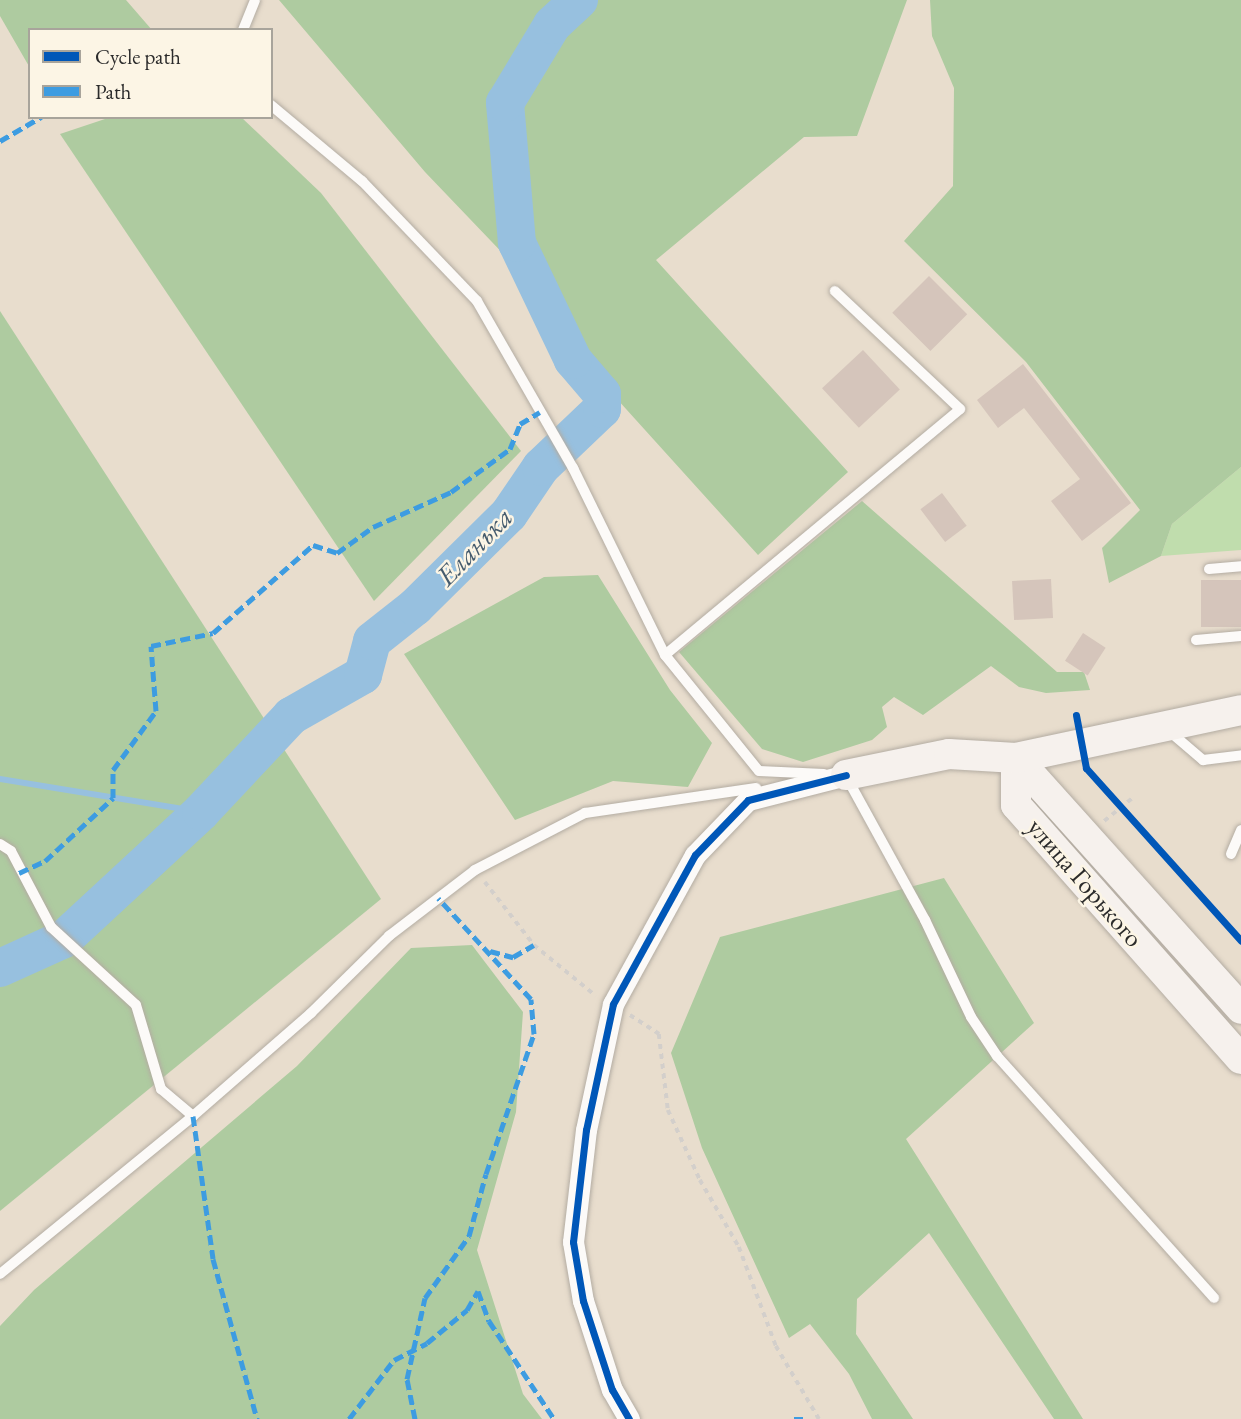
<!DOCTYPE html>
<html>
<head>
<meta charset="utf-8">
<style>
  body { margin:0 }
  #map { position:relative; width:1241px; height:1419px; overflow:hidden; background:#e8ddcd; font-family:"EB Garamond",serif }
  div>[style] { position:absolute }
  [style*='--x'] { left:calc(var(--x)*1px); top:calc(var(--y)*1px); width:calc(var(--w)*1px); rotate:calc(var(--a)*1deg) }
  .green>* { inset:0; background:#c0ddad }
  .forest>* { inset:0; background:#aecba0 }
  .stream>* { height:6px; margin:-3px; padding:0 3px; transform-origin:3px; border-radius:3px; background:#97c0df }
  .river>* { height:38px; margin:-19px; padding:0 19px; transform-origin:19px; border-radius:19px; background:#97c0df }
  .building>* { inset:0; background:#d5c5bb; transform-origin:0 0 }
  .path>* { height:3.5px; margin-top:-1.75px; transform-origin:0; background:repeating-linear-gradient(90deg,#d3cfcb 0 5px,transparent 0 10px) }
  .roads { filter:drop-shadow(0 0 2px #b3aca2) drop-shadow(0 0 2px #b3aca2) }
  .service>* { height:10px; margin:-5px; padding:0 5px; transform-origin:5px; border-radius:5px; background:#fcfaf8 }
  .minor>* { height:21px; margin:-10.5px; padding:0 10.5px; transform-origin:10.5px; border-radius:10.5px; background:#fcfaf8 }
  .secondary>* { height:30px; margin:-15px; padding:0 15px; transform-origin:15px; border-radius:15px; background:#f6f1ed }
  .quiet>* { height:5px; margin-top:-2.5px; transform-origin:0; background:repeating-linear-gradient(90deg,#3d9ce1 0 10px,transparent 0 15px) }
  .cycleway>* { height:7px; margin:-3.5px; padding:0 3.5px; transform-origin:3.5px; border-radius:3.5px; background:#0057b8 }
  span { translate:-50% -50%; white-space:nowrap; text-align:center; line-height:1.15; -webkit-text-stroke:5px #fcf5e5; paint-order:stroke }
  .street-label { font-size:26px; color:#2b2b2b }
  .water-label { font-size:28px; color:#455b6d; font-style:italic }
  .legend { position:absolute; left:28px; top:28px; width:245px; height:91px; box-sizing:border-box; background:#fcf5e5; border:2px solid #a8a49b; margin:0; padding:9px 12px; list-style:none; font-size:21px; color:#2b2b2b }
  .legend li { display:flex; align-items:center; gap:14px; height:35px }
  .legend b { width:35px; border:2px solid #a8a49b }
</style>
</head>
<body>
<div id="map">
  <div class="green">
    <div style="clip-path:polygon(1241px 467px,1241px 550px,1161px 556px,1172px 524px)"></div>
  </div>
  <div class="forest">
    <div style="clip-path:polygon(0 0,126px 0,152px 30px,30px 30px,30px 68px,0 16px)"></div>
    <div style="clip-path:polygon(279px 0,907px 0,857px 136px,804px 137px,656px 260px,848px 472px,758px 555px,617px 399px,557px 310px,425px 172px)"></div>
    <div style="clip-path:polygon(930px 0,1241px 0,1241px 467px,1172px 524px,1161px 556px,1109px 583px,1102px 548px,1140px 510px,1026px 362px,904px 241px,953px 186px,954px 88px,932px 36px)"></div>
    <div style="clip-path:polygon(111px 117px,241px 117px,321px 193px,521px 451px,374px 601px,60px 134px)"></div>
    <div style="clip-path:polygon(0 311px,381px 899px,0 1211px)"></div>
    <div style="clip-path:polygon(862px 501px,1057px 672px,1084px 672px,1090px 690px,1046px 693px,1019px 687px,991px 666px,923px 715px,894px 697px,882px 707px,887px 727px,872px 740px,803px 762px,762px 749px,679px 652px)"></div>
    <div style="clip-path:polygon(598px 575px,670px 690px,712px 743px,688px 787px,613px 781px,515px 820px,404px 654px,544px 577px)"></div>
    <div style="clip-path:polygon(944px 878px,1034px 1023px,906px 1139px,1083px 1419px,1054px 1419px,929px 1233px,857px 1299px,856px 1334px,913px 1419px,872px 1419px,849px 1374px,810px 1324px,789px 1338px,702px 1148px,671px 1053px,720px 937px)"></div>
    <div style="clip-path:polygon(472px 945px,523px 1012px,516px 1112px,477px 1250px,523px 1394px,542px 1419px,0 1419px,0 1326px,34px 1290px,297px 1066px,411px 948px)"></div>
  </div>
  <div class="stream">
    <div style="--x:0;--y:779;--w:204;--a:9.3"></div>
  </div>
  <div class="river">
    <div style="--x:0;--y:968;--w:70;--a:-24.4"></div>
    <div style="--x:64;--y:939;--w:187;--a:-42.8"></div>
    <div style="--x:201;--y:812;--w:132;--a:-46.8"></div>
    <div style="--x:291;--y:716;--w:83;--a:-29.7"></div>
    <div style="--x:363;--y:675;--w:35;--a:-75"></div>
    <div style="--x:372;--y:641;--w:55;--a:-38.3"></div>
    <div style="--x:415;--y:607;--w:132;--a:-44.7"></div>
    <div style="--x:509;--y:514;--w:57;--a:-55.8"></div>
    <div style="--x:541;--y:467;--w:84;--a:-43.6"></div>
    <div style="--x:602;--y:409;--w:15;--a:-90"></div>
    <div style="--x:602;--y:394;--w:45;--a:-130.5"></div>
    <div style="--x:573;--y:360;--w:130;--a:-115.6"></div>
    <div style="--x:517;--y:243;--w:141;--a:-94.9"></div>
    <div style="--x:505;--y:103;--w:91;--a:-58.9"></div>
    <div style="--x:552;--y:25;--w:37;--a:-43"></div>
  </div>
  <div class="building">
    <div style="left:929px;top:276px;width:54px;height:52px;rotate:45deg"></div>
    <div style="left:863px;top:350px;width:54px;height:56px;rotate:47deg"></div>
    <div style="clip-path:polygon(1023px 364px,1131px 503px,1082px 541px,1051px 501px,1080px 479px,1024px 408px,998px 428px,977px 400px)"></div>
    <div style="left:942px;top:493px;width:41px;height:27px;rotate:53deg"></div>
    <div style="left:1051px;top:579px;width:39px;height:39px;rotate:87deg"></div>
    <div style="left:1241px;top:580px;width:47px;height:40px;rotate:90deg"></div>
    <div style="left:1083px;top:633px;width:27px;height:33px;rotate:33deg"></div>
  </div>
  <div class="path">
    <div style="--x:1104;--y:821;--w:36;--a:-39"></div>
    <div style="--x:485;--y:882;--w:80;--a:52.1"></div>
    <div style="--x:534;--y:945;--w:80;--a:39.4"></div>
    <div style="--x:630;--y:1015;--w:35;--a:33"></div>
    <div style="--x:659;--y:1034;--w:77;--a:83.2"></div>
    <div style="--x:668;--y:1110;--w:77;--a:65.4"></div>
    <div style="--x:700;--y:1180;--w:78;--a:59.8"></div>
    <div style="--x:739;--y:1247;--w:106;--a:69.5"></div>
    <div style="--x:776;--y:1346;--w:85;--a:59.5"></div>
  </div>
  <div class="roads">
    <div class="service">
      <div style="--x:243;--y:30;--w:32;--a:-68"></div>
      <div style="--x:271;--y:105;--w:119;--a:39.9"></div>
      <div style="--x:362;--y:181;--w:166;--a:46.2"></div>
      <div style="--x:477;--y:301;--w:193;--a:60.1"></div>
      <div style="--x:573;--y:468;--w:208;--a:63.8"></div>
      <div style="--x:665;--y:655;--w:149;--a:51"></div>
      <div style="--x:759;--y:771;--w:65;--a:2.6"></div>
      <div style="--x:1209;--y:569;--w:32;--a:-5"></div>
      <div style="--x:1196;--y:640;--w:45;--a:-5.1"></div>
      <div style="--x:665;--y:655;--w:384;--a:-39.8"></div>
      <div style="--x:960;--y:409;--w:172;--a:-136.7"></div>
      <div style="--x:1169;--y:731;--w:45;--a:40.5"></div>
      <div style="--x:1203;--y:760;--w:38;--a:-7"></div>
      <div style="--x:847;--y:778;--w:162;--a:61.2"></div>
      <div style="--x:925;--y:920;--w:107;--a:64.6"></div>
      <div style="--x:971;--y:1017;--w:47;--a:56.3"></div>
      <div style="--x:997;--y:1056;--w:325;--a:48.1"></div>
      <div style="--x:0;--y:844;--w:13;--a:32"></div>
      <div style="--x:11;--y:851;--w:86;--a:62.2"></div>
      <div style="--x:51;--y:927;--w:115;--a:42.5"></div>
      <div style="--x:136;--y:1005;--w:88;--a:73.4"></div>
      <div style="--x:161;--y:1089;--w:42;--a:40.2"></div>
      <div style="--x:1231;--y:854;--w:26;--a:-67"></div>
      <div style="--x:0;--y:1274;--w:249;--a:-39.3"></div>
      <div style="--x:193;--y:1116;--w:157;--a:-41.1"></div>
      <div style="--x:311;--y:1013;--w:110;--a:-44.6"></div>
      <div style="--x:389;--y:936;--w:108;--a:-37.5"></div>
      <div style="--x:475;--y:870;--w:124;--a:-27.4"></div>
      <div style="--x:585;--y:813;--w:173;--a:-8.3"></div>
    </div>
    <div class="minor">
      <div style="--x:629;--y:1419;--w:34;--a:-120"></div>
      <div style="--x:612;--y:1390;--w:94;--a:-108"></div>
      <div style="--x:583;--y:1301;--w:60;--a:-99.6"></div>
      <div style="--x:573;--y:1242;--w:113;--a:-83.4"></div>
      <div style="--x:586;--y:1130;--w:129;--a:-77.9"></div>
      <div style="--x:613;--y:1004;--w:170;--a:-61.2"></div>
      <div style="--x:695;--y:855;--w:76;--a:-46.1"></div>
      <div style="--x:748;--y:800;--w:101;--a:-14.3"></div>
    </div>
    <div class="secondary">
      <div style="--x:1016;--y:758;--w:47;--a:90"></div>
      <div style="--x:1016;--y:805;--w:339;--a:48.5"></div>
      <div style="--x:1016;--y:758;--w:337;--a:48.1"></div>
      <div style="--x:846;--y:775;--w:105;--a:-11.5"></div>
      <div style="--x:949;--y:754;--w:67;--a:3.4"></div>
      <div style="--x:1016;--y:758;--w:230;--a:-12"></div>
    </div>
  </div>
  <div class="quiet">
    <div style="--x:0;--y:141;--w:48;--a:-30.3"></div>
    <div style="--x:19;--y:873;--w:29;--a:-25"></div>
    <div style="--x:45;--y:861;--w:93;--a:-42.8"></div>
    <div style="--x:113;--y:798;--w:28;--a:-90"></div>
    <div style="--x:113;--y:770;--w:73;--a:-53.9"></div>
    <div style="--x:156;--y:711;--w:65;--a:-94.4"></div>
    <div style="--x:151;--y:646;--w:63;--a:-11.8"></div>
    <div style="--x:213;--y:633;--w:133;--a:-41.3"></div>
    <div style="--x:313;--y:545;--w:25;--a:18"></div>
    <div style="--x:337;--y:553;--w:44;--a:-35.8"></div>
    <div style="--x:373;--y:527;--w:85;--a:-24.2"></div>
    <div style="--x:451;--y:492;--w:73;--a:-36.1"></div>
    <div style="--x:510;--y:449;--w:27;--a:-68"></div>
    <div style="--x:520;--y:424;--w:23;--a:-31"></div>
    <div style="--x:490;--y:951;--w:24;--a:15"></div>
    <div style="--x:513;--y:957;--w:24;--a:-30"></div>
    <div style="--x:193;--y:1116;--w:144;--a:82"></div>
    <div style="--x:213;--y:1259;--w:166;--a:74.6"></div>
    <div style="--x:478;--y:1291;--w:32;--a:70"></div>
    <div style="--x:489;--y:1321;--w:118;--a:56.4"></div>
    <div style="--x:349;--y:1419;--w:74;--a:-52.7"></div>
    <div style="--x:394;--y:1360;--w:37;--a:-27"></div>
    <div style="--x:427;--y:1343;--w:52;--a:-39.5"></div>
    <div style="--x:467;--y:1310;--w:22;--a:-60"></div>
    <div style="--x:415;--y:1419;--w:41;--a:-101.3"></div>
    <div style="--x:407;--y:1379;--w:83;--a:-77.5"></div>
    <div style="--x:425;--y:1298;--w:76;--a:-54.6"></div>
    <div style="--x:469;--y:1236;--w:64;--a:-74.7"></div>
    <div style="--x:486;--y:1174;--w:148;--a:-71.1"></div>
    <div style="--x:534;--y:1034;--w:35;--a:-95"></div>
    <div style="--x:531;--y:999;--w:137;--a:-132.6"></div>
    <div style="--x:794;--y:1419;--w:9;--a:0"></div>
  </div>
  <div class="cycleway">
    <div style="--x:1076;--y:715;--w:54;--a:79.3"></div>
    <div style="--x:1086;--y:768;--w:232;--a:48.1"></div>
    <div style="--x:629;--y:1419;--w:34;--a:-120"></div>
    <div style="--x:612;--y:1390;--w:94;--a:-108"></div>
    <div style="--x:583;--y:1301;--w:60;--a:-99.6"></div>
    <div style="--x:573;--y:1242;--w:113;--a:-83.4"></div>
    <div style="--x:586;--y:1130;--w:129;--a:-77.9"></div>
    <div style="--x:613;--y:1004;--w:170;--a:-61.2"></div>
    <div style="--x:695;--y:855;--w:76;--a:-46.1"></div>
    <div style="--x:748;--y:800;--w:101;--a:-14.3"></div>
  </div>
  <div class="street-label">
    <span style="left:1085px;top:883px;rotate:49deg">улица Горького</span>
  </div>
  <div class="water-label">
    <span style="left:474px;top:546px;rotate:-46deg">Еланька</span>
  </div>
  <ul class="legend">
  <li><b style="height:9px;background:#0057b8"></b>Cycle path</li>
  <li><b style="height:9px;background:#3d9ce1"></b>Path</li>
  </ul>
</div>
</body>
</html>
